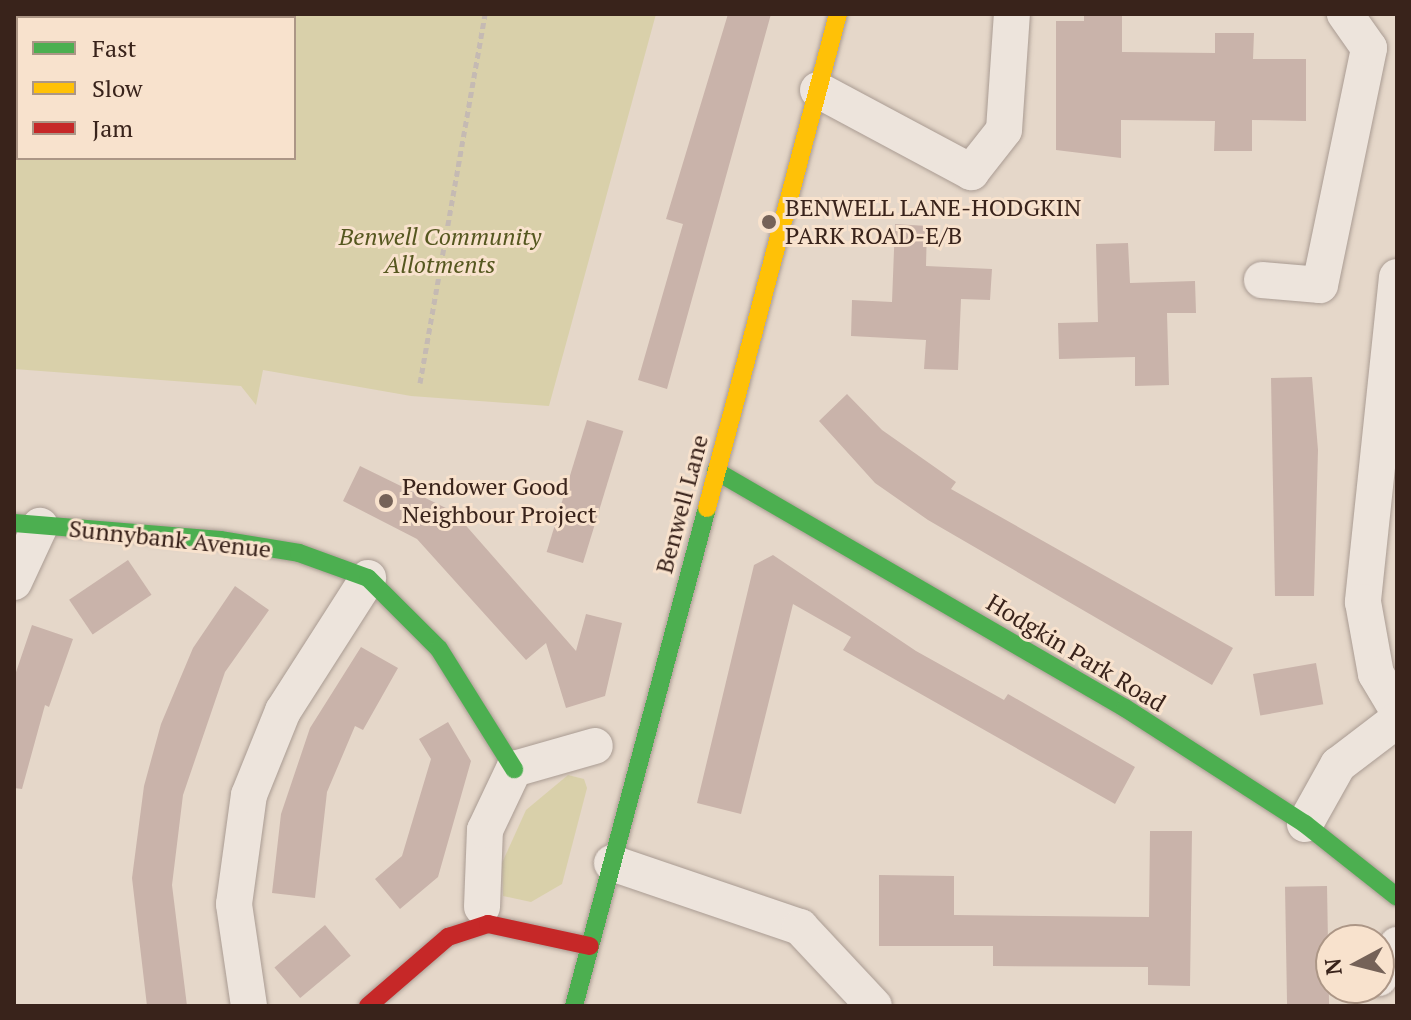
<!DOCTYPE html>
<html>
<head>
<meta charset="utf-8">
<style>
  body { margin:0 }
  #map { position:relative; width:1411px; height:1020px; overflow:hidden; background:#e5d7c9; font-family:"PT Serif",serif }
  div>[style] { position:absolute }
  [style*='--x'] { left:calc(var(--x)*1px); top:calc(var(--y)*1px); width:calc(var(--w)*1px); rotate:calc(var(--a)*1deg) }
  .green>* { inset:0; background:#d9d0aa }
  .building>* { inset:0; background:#c9b3aa; transform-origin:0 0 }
  .path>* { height:5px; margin-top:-2.5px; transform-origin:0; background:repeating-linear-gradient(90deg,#c5bab3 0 6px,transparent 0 10px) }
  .roads { filter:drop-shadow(0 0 2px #aa9c93) drop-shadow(0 0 2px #aa9c93) }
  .street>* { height:36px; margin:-18px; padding:0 18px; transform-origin:18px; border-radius:18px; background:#ede4dc }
  .fast>* { height:18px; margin:-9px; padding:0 9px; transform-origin:9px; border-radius:9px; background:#4caf50 }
  .slow>* { height:18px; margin:-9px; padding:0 9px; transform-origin:9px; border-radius:9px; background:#ffc107 }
  .jam>* { height:18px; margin:-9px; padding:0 9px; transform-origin:9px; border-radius:9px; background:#c62828 }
  .dots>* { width:22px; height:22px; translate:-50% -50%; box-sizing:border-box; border:4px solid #f8e2cd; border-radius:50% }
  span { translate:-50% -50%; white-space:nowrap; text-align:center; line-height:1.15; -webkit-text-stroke:6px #f8e2cd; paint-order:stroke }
  .poi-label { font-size:24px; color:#39231b }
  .left { translate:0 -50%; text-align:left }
  .park-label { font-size:24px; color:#55571f; font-style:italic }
  .street-label { font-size:24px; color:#39231b }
  .frame { position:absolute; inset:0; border:16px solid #39231b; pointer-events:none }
  .legend { position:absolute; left:16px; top:16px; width:280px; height:144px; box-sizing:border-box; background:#f8e2cd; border:2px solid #ac9686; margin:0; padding:10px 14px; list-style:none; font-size:24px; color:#39231b }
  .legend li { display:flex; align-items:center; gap:16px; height:40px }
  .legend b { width:40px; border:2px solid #ac9686 }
  .north { position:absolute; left:1315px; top:924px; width:80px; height:80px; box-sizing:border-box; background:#f8e2cd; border:2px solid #ac9686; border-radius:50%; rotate:263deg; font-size:22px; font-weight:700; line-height:32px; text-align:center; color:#39231b }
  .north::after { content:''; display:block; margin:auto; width:28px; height:36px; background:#756258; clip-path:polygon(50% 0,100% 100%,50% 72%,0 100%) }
</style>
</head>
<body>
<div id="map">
  <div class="green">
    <div style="clip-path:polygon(evenodd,14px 14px,656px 14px,549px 406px,411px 396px,263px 370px,256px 405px,241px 386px,14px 369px,14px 14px,18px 18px,294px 18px,294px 158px,18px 158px,18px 18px)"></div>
    <div style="clip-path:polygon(568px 775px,584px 779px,587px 788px,562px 884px,531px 902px,503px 896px,502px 863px,526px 810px)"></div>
  </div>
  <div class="building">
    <div style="clip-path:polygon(728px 14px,771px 14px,667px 389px,638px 380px,683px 224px,666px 219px)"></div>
    <div style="clip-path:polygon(1084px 14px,1122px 14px,1122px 52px,1215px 53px,1215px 33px,1254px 33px,1253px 59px,1306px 59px,1306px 121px,1252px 120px,1252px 151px,1214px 151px,1215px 121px,1121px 120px,1121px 158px,1056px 150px,1056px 21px,1084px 21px)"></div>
    <div style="clip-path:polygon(895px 224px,927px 226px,926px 266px,992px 269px,990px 300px,961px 299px,958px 370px,924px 369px,926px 340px,851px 336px,852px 300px,892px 302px)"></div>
    <div style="clip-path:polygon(1128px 243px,1130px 283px,1195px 281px,1196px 313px,1167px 313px,1169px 385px,1135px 386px,1135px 357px,1059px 359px,1058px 323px,1098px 322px,1096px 244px)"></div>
    <div style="clip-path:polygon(1312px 377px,1318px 450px,1314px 596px,1275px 596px,1271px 378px)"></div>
    <div style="clip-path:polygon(847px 394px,882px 430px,956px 482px,951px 489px,1233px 648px,1212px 685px,928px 520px,875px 483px,819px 421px)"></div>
    <div style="left:587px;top:420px;width:38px;height:138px;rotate:17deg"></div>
    <div style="clip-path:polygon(360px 466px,454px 512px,576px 651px,586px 614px,622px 623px,605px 696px,566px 708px,546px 643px,526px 660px,417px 539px,343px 501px)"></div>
    <div style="clip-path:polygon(773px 555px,916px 651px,1004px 700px,1008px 694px,1135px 767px,1115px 804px,843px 650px,851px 637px,793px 604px,741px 814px,697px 803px,754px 565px)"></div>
    <div style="left:128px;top:560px;width:42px;height:71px;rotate:56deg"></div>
    <div style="clip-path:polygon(235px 586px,269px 610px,225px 672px,183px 795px,172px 885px,187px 1006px,147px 1006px,132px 878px,144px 786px,161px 724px,193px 648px)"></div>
    <div style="clip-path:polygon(32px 625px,73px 639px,49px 707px,45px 705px,22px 789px,14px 788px,14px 678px)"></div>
    <div style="clip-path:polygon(361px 647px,398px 668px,363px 730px,355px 726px,327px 792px,315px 898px,272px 893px,281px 814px,310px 728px)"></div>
    <div style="left:1316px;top:663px;width:42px;height:64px;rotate:80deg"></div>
    <div style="clip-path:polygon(448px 722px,471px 761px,438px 877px,400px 909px,375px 879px,402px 856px,431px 759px,419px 739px)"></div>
    <div style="clip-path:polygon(1150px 831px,1192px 831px,1190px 986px,1148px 985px,1148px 967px,993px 966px,993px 946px,879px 946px,879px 875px,954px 876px,954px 915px,1149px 917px)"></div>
    <div style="left:1327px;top:886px;width:120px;height:42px;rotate:89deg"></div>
    <div style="left:325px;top:925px;width:40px;height:66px;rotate:50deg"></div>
  </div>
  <div class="path">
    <div style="--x:286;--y:18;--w:4;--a:-76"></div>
    <div style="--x:420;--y:383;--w:375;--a:-80"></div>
  </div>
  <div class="roads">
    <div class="street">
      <div style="--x:818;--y:90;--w:174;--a:28.2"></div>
      <div style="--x:971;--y:172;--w:53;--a:-51.8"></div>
      <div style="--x:1004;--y:130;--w:116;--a:-86.1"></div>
      <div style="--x:1397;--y:277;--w:327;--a:96"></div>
      <div style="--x:1363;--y:602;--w:73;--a:79.8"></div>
      <div style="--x:1376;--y:674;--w:41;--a:59"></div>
      <div style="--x:1262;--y:280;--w:58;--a:4.9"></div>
      <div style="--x:1320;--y:285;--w:242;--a:-78.3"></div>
      <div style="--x:1369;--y:48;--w:42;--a:-125.2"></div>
      <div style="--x:14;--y:582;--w:62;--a:-65.1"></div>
      <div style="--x:1305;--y:824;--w:68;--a:-60.8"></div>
      <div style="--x:1338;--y:765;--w:74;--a:-37.3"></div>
      <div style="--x:612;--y:863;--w:199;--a:18.8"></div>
      <div style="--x:800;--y:927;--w:108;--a:46.9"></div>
      <div style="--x:482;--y:907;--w:77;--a:-87.8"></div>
      <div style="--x:485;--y:830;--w:68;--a:-64.6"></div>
      <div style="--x:514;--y:769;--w:84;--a:-15.9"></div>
      <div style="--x:1379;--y:978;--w:38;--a:-61"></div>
      <div style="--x:249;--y:1006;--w:103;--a:-98.4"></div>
      <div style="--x:234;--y:904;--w:110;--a:-82.2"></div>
      <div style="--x:249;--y:795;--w:91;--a:-68"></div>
      <div style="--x:283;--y:711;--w:158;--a:-57.4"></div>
    </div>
    <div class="fast">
      <div style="--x:716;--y:471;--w:473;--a:30.1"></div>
      <div style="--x:1125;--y:708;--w:214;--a:32.8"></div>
      <div style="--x:1305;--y:824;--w:117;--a:38.4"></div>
      <div style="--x:14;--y:523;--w:207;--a:4.7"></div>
      <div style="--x:220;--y:540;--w:80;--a:9.3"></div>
      <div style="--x:299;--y:553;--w:73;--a:19.9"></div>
      <div style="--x:368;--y:578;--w:100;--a:45"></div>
      <div style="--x:439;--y:649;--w:142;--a:58"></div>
      <div style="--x:574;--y:1006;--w:515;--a:-75.05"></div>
    </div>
    <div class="slow">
      <div style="--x:707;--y:508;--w:511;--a:-75.15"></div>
    </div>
    <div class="jam">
      <div style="--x:368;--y:1006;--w:106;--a:-40.8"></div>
      <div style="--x:448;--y:937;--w:42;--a:-18"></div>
      <div style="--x:488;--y:924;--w:104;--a:12.2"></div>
    </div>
  </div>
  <div class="dots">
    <div style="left:769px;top:222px;background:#756258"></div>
    <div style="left:386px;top:501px;background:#756258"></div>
  </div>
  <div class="poi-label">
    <span class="left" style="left:785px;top:222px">BENWELL LANE-HODGKIN<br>PARK ROAD-E/B</span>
    <span class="left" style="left:402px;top:501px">Pendower Good<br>Neighbour Project</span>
  </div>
  <div class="park-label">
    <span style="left:440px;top:251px">Benwell Community<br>Allotments</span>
  </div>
  <div class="street-label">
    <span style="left:682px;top:504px;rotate:-75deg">Benwell Lane</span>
    <span style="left:170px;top:539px;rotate:6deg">Sunnybank Avenue</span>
    <span style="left:1076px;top:653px;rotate:31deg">Hodgkin Park Road</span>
  </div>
  <div class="frame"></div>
  <ul class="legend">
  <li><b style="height:10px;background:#4caf50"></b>Fast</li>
  <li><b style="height:10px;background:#ffc107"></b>Slow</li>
  <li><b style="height:10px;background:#c62828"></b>Jam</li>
  </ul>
  <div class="north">N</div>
</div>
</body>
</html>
